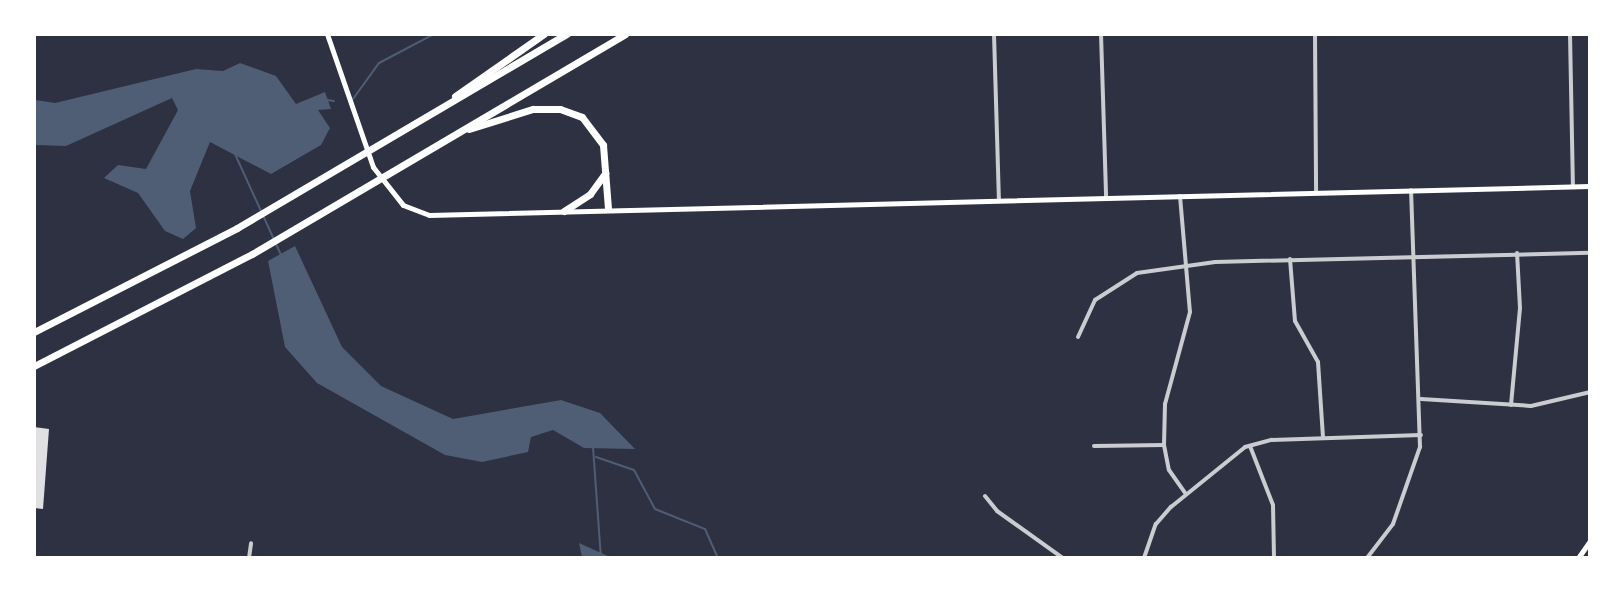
<!DOCTYPE html>
<html>
<head>
<meta charset="utf-8">
<style>
  body { margin:0 }
  #map { position:relative; width:1624px; height:592px; overflow:hidden; background:#2d3142; font-family:"Public Sans",sans-serif }
  div>[style] { position:absolute }
  [style*='--x'] { left:calc(var(--x)*1px); top:calc(var(--y)*1px); width:calc(var(--w)*1px); rotate:calc(var(--a)*1deg) }
  .water>* { inset:0; background:#4f5d75 }
  .stream>* { height:2px; margin:-1px; padding:0 1px; transform-origin:1px; border-radius:1px; background:#4f5d75 }
  .building>* { inset:0; background:#e0e0e3 }
  .minor>* { height:4px; margin:-2px; padding:0 2px; transform-origin:2px; border-radius:2px; background:#caccd0 }
  .secondary>* { height:5px; margin:-2.5px; padding:0 2.5px; transform-origin:2.5px; border-radius:2.5px; background:#fff }
  .motorway>* { height:7px; margin:-3.5px; padding:0 3.5px; transform-origin:3.5px; border-radius:3.5px; background:#fff }
  span { translate:-50% -50%; white-space:nowrap; text-align:center; line-height:1.15; -webkit-text-stroke:6px #fff; paint-order:stroke }
  .frame { position:absolute; inset:0; border:36px solid #fff; pointer-events:none }
</style>
</head>
<body>
<div id="map">
  <div class="water">
    <div style="clip-path:polygon(240px 63px,276px 76px,296px 104px,325px 92px,331px 109px,318px 110px,330px 128px,321px 145px,271px 174px,210px 142px,190px 191px,196px 228px,183px 239px,165px 231px,138px 193px,104px 178px,118px 165px,146px 169px,178px 110px,172px 98px,66px 146px,35px 145px,35px 100px,55px 103px,196px 69px,223px 71px)"></div>
    <div style="clip-path:polygon(295px 246px,342px 347px,381px 386px,453px 419px,561px 400px,600px 413px,635px 449px,584px 448px,553px 430px,531px 437px,528px 452px,482px 462px,445px 455px,317px 383px,285px 347px,268px 261px)"></div>
    <div style="clip-path:polygon(579px 543px,610px 557px,582px 557px)"></div>
  </div>
  <div class="stream">
    <div style="--x:353;--y:99;--w:44;--a:-54.2"></div>
    <div style="--x:379;--y:63;--w:62;--a:-27.8"></div>
    <div style="--x:327;--y:100;--w:7;--a:8"></div>
    <div style="--x:235;--y:154;--w:111;--a:65.5"></div>
    <div style="--x:593;--y:447;--w:111;--a:85.9"></div>
    <div style="--x:596;--y:457;--w:40;--a:18.9"></div>
    <div style="--x:634;--y:470;--w:44;--a:61.7"></div>
    <div style="--x:655;--y:509;--w:54;--a:21.8"></div>
    <div style="--x:705;--y:529;--w:32;--a:66"></div>
  </div>
  <div class="building">
    <div style="clip-path:polygon(34px 427px,49px 429px,43px 509px,34px 508px)"></div>
  </div>
  <div class="minor">
    <div style="--x:994;--y:34;--w:166;--a:88.3"></div>
    <div style="--x:1101;--y:34;--w:163;--a:88.2"></div>
    <div style="--x:1315;--y:34;--w:158;--a:89.6"></div>
    <div style="--x:1570;--y:34;--w:153;--a:88.9"></div>
    <div style="--x:1180;--y:196;--w:116;--a:85.1"></div>
    <div style="--x:1190;--y:312;--w:95;--a:105.2"></div>
    <div style="--x:1165;--y:404;--w:41;--a:91.4"></div>
    <div style="--x:1164;--y:445;--w:25;--a:79"></div>
    <div style="--x:1169;--y:470;--w:28;--a:55"></div>
    <div style="--x:1290;--y:259;--w:62;--a:85.4"></div>
    <div style="--x:1295;--y:321;--w:47;--a:60.7"></div>
    <div style="--x:1318;--y:362;--w:75;--a:86.2"></div>
    <div style="--x:1078;--y:337;--w:41;--a:-65.3"></div>
    <div style="--x:1095;--y:300;--w:50;--a:-32.7"></div>
    <div style="--x:1137;--y:273;--w:79;--a:-8"></div>
    <div style="--x:1215;--y:262;--w:375;--a:-1.4"></div>
    <div style="--x:1421;--y:399;--w:110;--a:3.6"></div>
    <div style="--x:1531;--y:406;--w:61;--a:-13.3"></div>
    <div style="--x:1511;--y:405;--w:97;--a:-84.7"></div>
    <div style="--x:1520;--y:308;--w:55;--a:-93.1"></div>
    <div style="--x:1094;--y:446;--w:70;--a:-0.8"></div>
    <div style="--x:1250;--y:446;--w:63;--a:68.7"></div>
    <div style="--x:1273;--y:505;--w:53;--a:88.9"></div>
    <div style="--x:985;--y:496;--w:19;--a:51"></div>
    <div style="--x:997;--y:511;--w:81;--a:35.5"></div>
    <div style="--x:249;--y:558;--w:15;--a:-82"></div>
    <div style="--x:1144;--y:558;--w:36;--a:-71"></div>
    <div style="--x:1156;--y:524;--w:23;--a:-49"></div>
    <div style="--x:1171;--y:507;--w:95;--a:-39"></div>
    <div style="--x:1245;--y:447;--w:28;--a:-15"></div>
    <div style="--x:1272;--y:440;--w:149;--a:-1.9"></div>
    <div style="--x:1367;--y:558;--w:43;--a:-52.6"></div>
    <div style="--x:1393;--y:524;--w:82;--a:-70.7"></div>
    <div style="--x:1420;--y:447;--w:257;--a:-92"></div>
  </div>
  <div class="secondary">
    <div style="--x:327;--y:34;--w:141;--a:70.9"></div>
    <div style="--x:373;--y:167;--w:48;--a:51.7"></div>
    <div style="--x:403;--y:205;--w:28;--a:21"></div>
    <div style="--x:429;--y:215;--w:1161;--a:-1.43"></div>
    <div style="--x:1578;--y:558;--w:21;--a:-55"></div>
  </div>
  <div class="motorway">
    <div style="--x:455;--y:96;--w:108;--a:-34.9"></div>
    <div style="--x:469;--y:129;--w:67;--a:-17.4"></div>
    <div style="--x:533;--y:109;--w:27;--a:0"></div>
    <div style="--x:560;--y:109;--w:23;--a:20"></div>
    <div style="--x:582;--y:117;--w:35;--a:53"></div>
    <div style="--x:603;--y:145;--w:64;--a:85.5"></div>
    <div style="--x:564;--y:211;--w:31;--a:-33"></div>
    <div style="--x:590;--y:194;--w:26;--a:-54"></div>
    <div style="--x:34;--y:332;--w:228;--a:-27.1"></div>
    <div style="--x:237;--y:228;--w:383;--a:-30.5"></div>
    <div style="--x:34;--y:366;--w:245;--a:-27.2"></div>
    <div style="--x:252;--y:254;--w:433;--a:-30.5"></div>
  </div>
  <div class="frame"></div>
</div>
</body>
</html>
